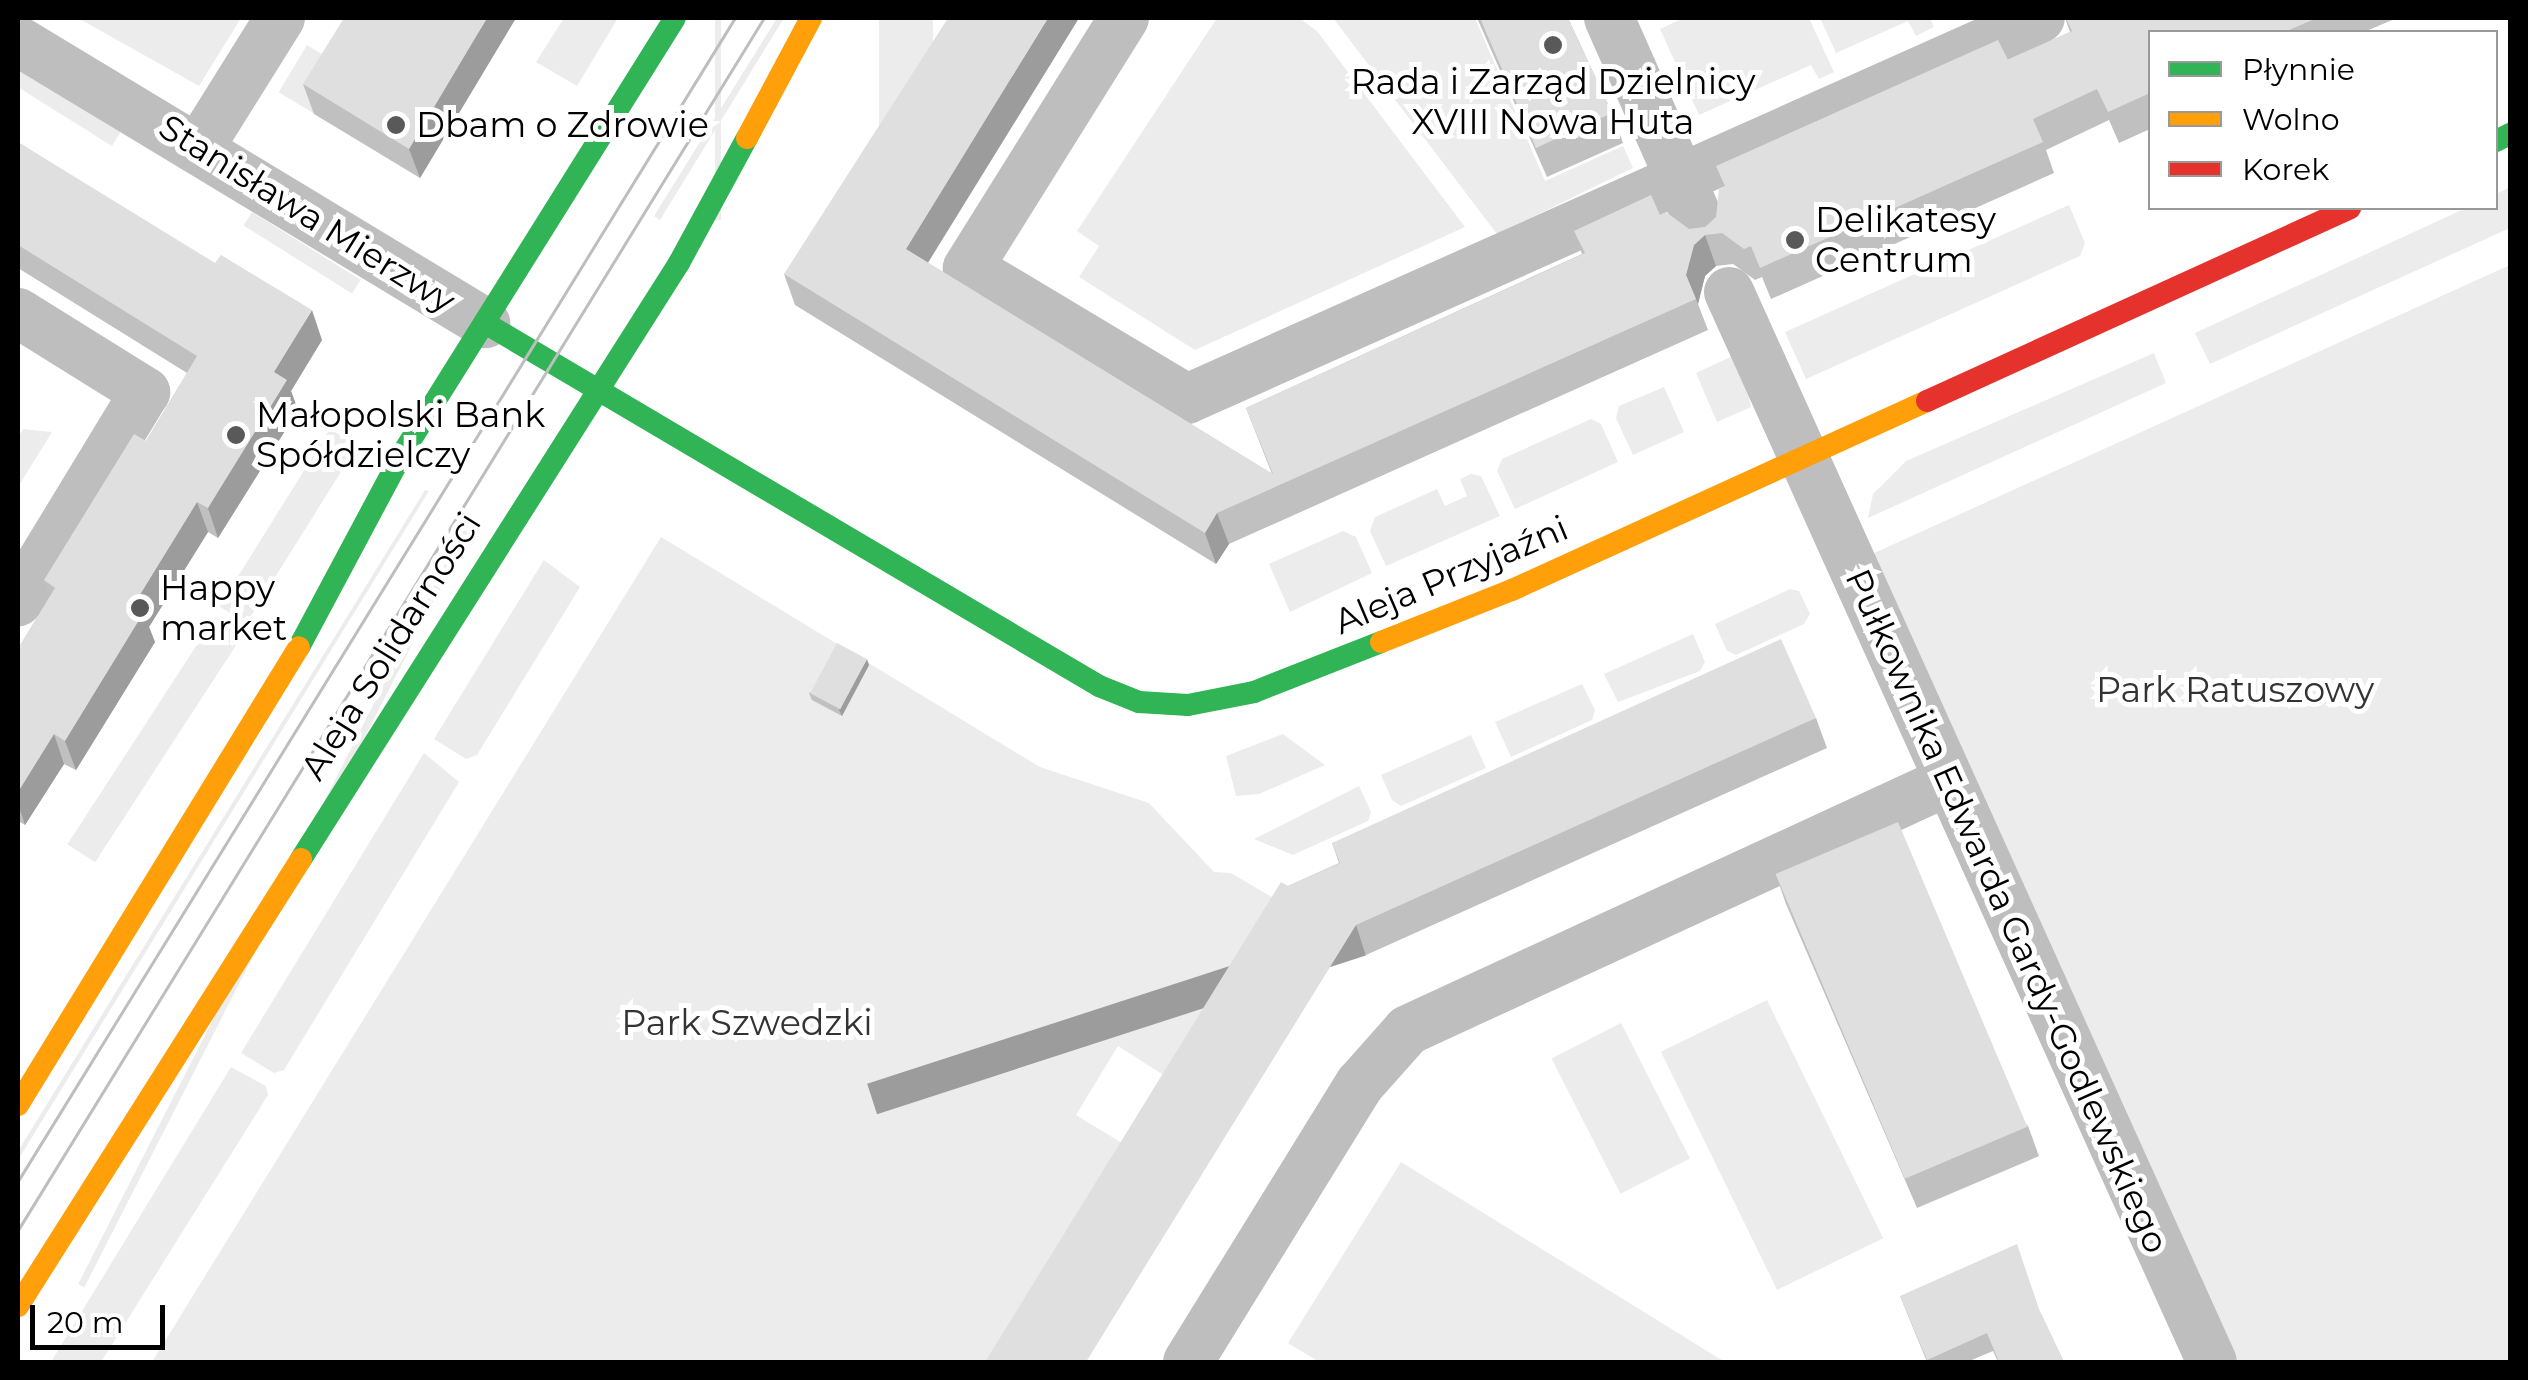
<!DOCTYPE html>
<html>
<head>
<meta charset="utf-8">
<style>
  body { margin:0 }
  #map { position:relative; width:2528px; height:1380px; overflow:hidden; background:#fff; font-family:Montserrat,sans-serif }
  div>[style] { position:absolute }
  [style*='--x'] { left:calc(var(--x)*1px); top:calc(var(--y)*1px); width:calc(var(--w)*1px); rotate:calc(var(--a)*1deg) }
  .green>* { inset:0; background:#ececec; transform-origin:0 0 }
  .street>* { height:50px; margin:-25px; padding:0 25px; transform-origin:25px; border-radius:25px; background:#bebebe }
  .fast>* { height:22px; margin:-11px; padding:0 11px; transform-origin:11px; border-radius:11px; background:#30b455 }
  .slow>* { height:22px; margin:-11px; padding:0 11px; transform-origin:11px; border-radius:11px; background:#ff9f0a }
  .jam>* { height:22px; margin:-11px; padding:0 11px; transform-origin:11px; border-radius:11px; background:#e5322d }
  .tram>* { height:2.5px; margin:-1.25px; padding:0 1.25px; transform-origin:1.25px; border-radius:1.25px; background:#bebebe }
  .wall>* { inset:0; background:#c0c0c0 }
  .shaded-wall>* { inset:0; background:#9c9c9c; transform-origin:0 0 }
  .building>* { inset:0; background:#dfdfdf; transform-origin:0 0 }
  .dots>* { width:28px; height:28px; translate:-50% -50%; box-sizing:border-box; border:5px solid #fff; border-radius:50% }
  span { translate:-50% -50%; white-space:nowrap; text-align:center; line-height:1.15; -webkit-text-stroke:10px #fff; paint-order:stroke }
  .poi-label { font-size:35px; color:#000 }
  .left { translate:0 -50%; text-align:left }
  .street-label { font-size:35px; color:#000 }
  .park-label { font-size:35px; color:#333 }
  .frame { position:absolute; inset:0; border:20px solid #000; pointer-events:none }
  .legend { position:absolute; left:2148px; top:30px; width:350px; height:180px; box-sizing:border-box; background:#fff; border:2px solid #999; margin:0; padding:12px 18px; list-style:none; font-size:30px; color:#000 }
  .legend li { display:flex; align-items:center; gap:20px; height:50px }
  .legend b { width:50px; border:2px solid #999 }
  .scale { position:absolute; left:30px; top:1305px; width:135px; height:45px; box-sizing:border-box; border:5px solid #000; border-top:0; padding-left:12px; font-size:30px; line-height:35px; white-space:nowrap; color:#000; -webkit-text-stroke:8px #fff; paint-order:stroke }
</style>
</head>
<body>
<div id="map">
  <div class="green">
    <div style="clip-path:polygon(78px 18px,241px 18px,199px 86px)"></div>
    <div style="clip-path:polygon(564px 18px,618px 18px,577px 86px,536px 62px)"></div>
    <div style="left:715px;top:18px;width:6px;height:202px"></div>
    <div style="clip-path:polygon(777px 18px,784px 18px,660px 220px,654px 216px)"></div>
    <div style="left:879px;top:18px;width:54px;height:188px"></div>
    <div style="clip-path:polygon(1217px 18px,1299px 18px,1317px 31px,1465px 227px,1195px 350px,1079px 277px,1099px 246px,1077px 231px)"></div>
    <div style="clip-path:polygon(1333px 18px,1475px 18px,1545px 181px,1623px 146px,1633px 168px,1497px 234px)"></div>
    <div style="clip-path:polygon(1684px 18px,1809px 18px,1834px 72px,1819px 79px,1811px 65px,1699px 115px,1660px 29px)"></div>
    <div style="clip-path:polygon(1820px 18px,1930px 18px,1934px 27px,1916px 36px,1908px 21px,1836px 53px)"></div>
    <div style="left:307px;top:45px;width:42px;height:55px;rotate:31deg"></div>
    <div style="left:18px;top:66px;width:122px;height:18px;rotate:32deg"></div>
    <div style="clip-path:polygon(2510px 187px,2510px 228px,2210px 364px,2195px 333px,2466px 208px,2496px 208px,2496px 194px)"></div>
    <div style="clip-path:polygon(2069px 205px,2085px 243px,2080px 256px,1806px 379px,1785px 332px)"></div>
    <div style="left:252px;top:212px;width:128px;height:16px;rotate:32deg"></div>
    <div style="clip-path:polygon(2510px 265px,2510px 1362px,2237px 1362px,1872px 554px)"></div>
    <div style="clip-path:polygon(1739px 353px,1751px 407px,1717px 422px,1696px 373px)"></div>
    <div style="clip-path:polygon(2154px 353px,2166px 383px,1868px 518px,1873px 494px,1906px 461px)"></div>
    <div style="clip-path:polygon(1664px 387px,1684px 432px,1633px 455px,1616px 418px,1619px 406px)"></div>
    <div style="clip-path:polygon(1591px 419px,1601px 424px,1618px 462px,1515px 509px,1497px 471px,1502px 459px)"></div>
    <div style="clip-path:polygon(23px 429px,52px 432px,18px 487px,18px 438px)"></div>
    <div style="left:330px;top:429px;width:32px;height:209px;rotate:32deg"></div>
    <div style="clip-path:polygon(1471px 474px,1481px 476px,1500px 516px,1386px 566px,1370px 531px,1375px 517px,1437px 489px,1445px 506px,1467px 496px,1460px 479px)"></div>
    <div style="clip-path:polygon(425px 490px,429px 491px,18px 1160px,18px 1151px)"></div>
    <div style="left:469px;top:517px;width:7px;height:861px;rotate:27deg"></div>
    <div style="clip-path:polygon(1343px 531px,1356px 537px,1372px 573px,1290px 612px,1269px 564px)"></div>
    <div style="clip-path:polygon(661px 537px,1040px 767px,1149px 803px,1214px 872px,1231px 873px,1287px 906px,1176px 1083px,1118px 1046px,1076px 1115px,1135px 1151px,1005px 1362px,152px 1362px)"></div>
    <div style="clip-path:polygon(544px 560px,580px 587px,477px 755px,466px 759px,434px 739px)"></div>
    <div style="clip-path:polygon(1790px 589px,1799px 591px,1810px 614px,1804px 624px,1736px 655px,1727px 651px,1715px 624px)"></div>
    <div style="left:215px;top:617px;width:33px;height:271px;rotate:33deg"></div>
    <div style="clip-path:polygon(1693px 634px,1705px 662px,1700px 671px,1618px 702px,1604px 674px)"></div>
    <div style="clip-path:polygon(1582px 684px,1595px 710px,1592px 720px,1511px 757px,1495px 722px)"></div>
    <div style="clip-path:polygon(1283px 734px,1325px 765px,1259px 794px,1236px 796px,1226px 756px)"></div>
    <div style="clip-path:polygon(1471px 735px,1486px 768px,1401px 806px,1392px 800px,1381px 775px)"></div>
    <div style="clip-path:polygon(424px 753px,459px 782px,284px 1070px,274px 1073px,241px 1053px)"></div>
    <div style="clip-path:polygon(1359px 786px,1371px 812px,1368px 821px,1293px 855px,1254px 839px)"></div>
    <div style="left:1767px;top:1000px;width:265px;height:118px;rotate:64deg"></div>
    <div style="left:1621px;top:1023px;width:152px;height:78px;rotate:63deg"></div>
    <div style="clip-path:polygon(231px 1067px,266px 1086px,268px 1095px,101px 1362px,51px 1362px)"></div>
    <div style="clip-path:polygon(1401px 1162px,1725px 1362px,1319px 1362px,1288px 1343px)"></div>
  </div>
  <div class="street">
    <div style="--x:1124;--y:18;--w:295;--a:122"></div>
    <div style="--x:968;--y:268;--w:255;--a:30.9"></div>
    <div style="--x:1187;--y:399;--w:934;--a:-24.07"></div>
    <div style="--x:1609;--y:18;--w:234;--a:66.1"></div>
    <div style="--x:18;--y:41;--w:546;--a:31.13"></div>
    <div style="--x:200;--y:146;--w:151;--a:-58"></div>
    <div style="--x:1729;--y:292;--w:1174;--a:65.71"></div>
    <div style="--x:18;--y:313;--w:150;--a:31.9"></div>
    <div style="--x:145;--y:392;--w:245;--a:121.3"></div>
    <div style="--x:1188;--y:1362;--w:327;--a:-58.3"></div>
    <div style="--x:1360;--y:1084;--w:72;--a:-48.4"></div>
    <div style="--x:1408;--y:1030;--w:595;--a:-24.75"></div>
  </div>
  <div class="fast">
    <div style="--x:2496;--y:141;--w:16;--a:-27"></div>
    <div style="--x:485;--y:323;--w:713;--a:30.59"></div>
    <div style="--x:1099;--y:686;--w:43;--a:21.8"></div>
    <div style="--x:1139;--y:702;--w:49;--a:3.5"></div>
    <div style="--x:1188;--y:705;--w:67;--a:-11.1"></div>
    <div style="--x:1254;--y:692;--w:136;--a:-21.5"></div>
    <div style="--x:299;--y:647;--w:219;--a:-61.9"></div>
    <div style="--x:402;--y:454;--w:514;--a:-57.95"></div>
    <div style="--x:301;--y:859;--w:706;--a:-57.62"></div>
    <div style="--x:679;--y:263;--w:142;--a:-61.5"></div>
  </div>
  <div class="slow">
    <div style="--x:747;--y:138;--w:136;--a:-61.9"></div>
    <div style="--x:1381;--y:642;--w:141;--a:-21.7"></div>
    <div style="--x:1512;--y:590;--w:456;--a:-24.5"></div>
    <div style="--x:18;--y:1105;--w:537;--a:-58.47"></div>
    <div style="--x:18;--y:1306;--w:529;--a:-57.66"></div>
  </div>
  <div class="jam">
    <div style="--x:1927;--y:401;--w:465;--a:-24.5"></div>
  </div>
  <div class="tram">
    <div style="--x:18;--y:1181;--w:1366;--a:-58.35"></div>
    <div style="--x:18;--y:1230;--w:1423;--a:-58.39"></div>
  </div>
  <div class="wall">
    <div style="clip-path:polygon(516px 18px,420px 178px,314px 114px,303px 84px)"></div>
    <div style="clip-path:polygon(1079px 18px,928px 263px,1272px 474px,1246px 408px,1582px 254px,1574px 231px,1660px 215px,1689px 229px,1705px 227px,1716px 217px,1724px 187px,1716px 166px,2008px 60px,2070px 32px,2065px 18px,2397px 18px,2364px 32px,2150px 32px,2150px 129px,2119px 143px,2109px 120px,2046px 150px,2054px 173px,1771px 299px,1762px 277px,1755px 280px,1733px 264px,1716px 266px,1705px 276px,1698px 304px,1708px 330px,1229px 544px,1216px 564px,795px 305px,784px 274px)"></div>
    <div style="clip-path:polygon(1477px 18px,1568px 18px,1612px 113px,1623px 143px,1547px 177px)"></div>
    <div style="clip-path:polygon(18px 142px,322px 340px,291px 391px,298px 410px,218px 538px,208px 532px,149px 627px,155px 642px,76px 770px,64px 764px,25px 825px,18px 821px,18px 649px,50px 596px,44px 580px,146px 441px,187px 373px,18px 268px)"></div>
    <div style="clip-path:polygon(869px 665px,842px 716px,812px 700px,809px 693px)"></div>
    <div style="clip-path:polygon(1816px 718px,1827px 748px,1366px 955px,1288px 886px,1339px 863px,1332px 843px)"></div>
    <div style="clip-path:polygon(1776px 875px,2028px 1126px,2039px 1156px,1917px 1208px,1786px 904px)"></div>
    <div style="clip-path:polygon(1900px 1296px,2041px 1314px,2064px 1362px,1998px 1362px,1993px 1351px,1967px 1362px,1927px 1362px)"></div>
  </div>
  <div class="shaded-wall">
    <div style="clip-path:polygon(487px 18px,516px 18px,420px 178px,409px 149px)"></div>
    <div style="clip-path:polygon(1048px 18px,1079px 18px,917px 280px,906px 249px)"></div>
    <div style="clip-path:polygon(1705px 235px,1716px 266px,1705px 276px,1698px 304px,1686px 275px,1694px 245px)"></div>
    <div style="clip-path:polygon(312px 310px,322px 340px,291px 391px,298px 410px,218px 538px,208px 508px,274px 372px)"></div>
    <div style="clip-path:polygon(197px 502px,208px 532px,149px 627px,155px 642px,76px 770px,65px 741px,133px 606px)"></div>
    <div style="clip-path:polygon(1217px 513px,1229px 544px,1216px 564px,1205px 533px)"></div>
    <div style="clip-path:polygon(867px 659px,869px 665px,842px 716px,839px 710px)"></div>
    <div style="clip-path:polygon(54px 734px,64px 764px,25px 825px,18px 804px,18px 792px)"></div>
    <div style="left:1356px;top:925px;width:32px;height:514px;rotate:72deg"></div>
  </div>
  <div class="building">
    <div style="clip-path:polygon(344px 18px,487px 18px,409px 149px,303px 84px)"></div>
    <div style="clip-path:polygon(948px 18px,1048px 18px,906px 249px,1273px 474px,1246px 408px,1585px 253px,1574px 231px,1651px 195px,1660px 215px,1666px 212px,1689px 229px,1705px 227px,1716px 217px,1719px 189px,1725px 186px,1716px 166px,1998px 40px,2008px 60px,2072px 31px,2066px 18px,2317px 18px,2284px 32px,2150px 32px,2150px 93px,2108px 112px,2097px 89px,2033px 119px,2043px 142px,1760px 268px,1751px 246px,1744px 249px,1722px 233px,1705px 235px,1694px 245px,1686px 275px,1696px 299px,1217px 513px,1205px 533px,784px 274px)"></div>
    <div style="clip-path:polygon(1480px 18px,1568px 18px,1612px 113px,1536px 148px)"></div>
    <div style="clip-path:polygon(18px 142px,215px 263px,221px 255px,312px 310px,274px 372px,287px 380px,208px 508px,197px 502px,133px 606px,144px 612px,65px 741px,54px 734px,18px 792px,18px 649px,55px 588px,44px 580px,134px 434px,146px 441px,197px 356px,18px 245px)"></div>
    <div style="clip-path:polygon(1781px 639px,1816px 718px,1356px 925px,1086px 1362px,985px 1362px,1281px 882px,1288px 886px,1340px 863px,1332px 843px)"></div>
    <div style="left:837px;top:643px;width:34px;height:57px;rotate:28deg"></div>
    <div style="left:1898px;top:822px;width:331px;height:133px;rotate:67deg"></div>
    <div style="clip-path:polygon(2017px 1244px,2039px 1309px,2064px 1362px,1999px 1362px,1987px 1333px,1927px 1360px,1900px 1296px)"></div>
  </div>
  <div class="dots">
    <div style="left:1553px;top:45px;background:#595959"></div>
    <div style="left:396px;top:125px;background:#595959"></div>
    <div style="left:1795px;top:240px;background:#595959"></div>
    <div style="left:236px;top:435px;background:#595959"></div>
    <div style="left:140px;top:608px;background:#595959"></div>
  </div>
  <div class="poi-label">
    <span style="left:1553px;top:102px">Rada i Zarząd Dzielnicy<br>XVIII Nowa Huta</span>
    <span class="left" style="left:416px;top:125px">Dbam o Zdrowie</span>
    <span class="left" style="left:1815px;top:240px">Delikatesy<br>Centrum</span>
    <span class="left" style="left:256px;top:435px">Małopolski Bank<br>Spółdzielczy</span>
    <span class="left" style="left:160px;top:608px">Happy<br>market</span>
  </div>
  <div class="street-label">
    <span style="left:307px;top:214px;rotate:32deg">Stanisława Mierzwy</span>
    <span style="left:1451px;top:575px;rotate:-23deg">Aleja Przyjaźni</span>
    <span style="left:391px;top:646px;rotate:-58deg">Aleja Solidarności</span>
    <span style="left:2007px;top:911px;rotate:66deg">Pułkownika Edwarda Gardy-Godlewskiego</span>
  </div>
  <div class="park-label">
    <span style="left:2235px;top:690px">Park Ratuszowy</span>
    <span style="left:747px;top:1023px">Park Szwedzki</span>
  </div>
  <div class="frame"></div>
  <ul class="legend">
  <li><b style="height:12px;background:#30b455"></b>Płynnie</li>
  <li><b style="height:12px;background:#ff9f0a"></b>Wolno</li>
  <li><b style="height:12px;background:#e5322d"></b>Korek</li>
  </ul>
  <div class="scale">20 m</div>
</div>
</body>
</html>
